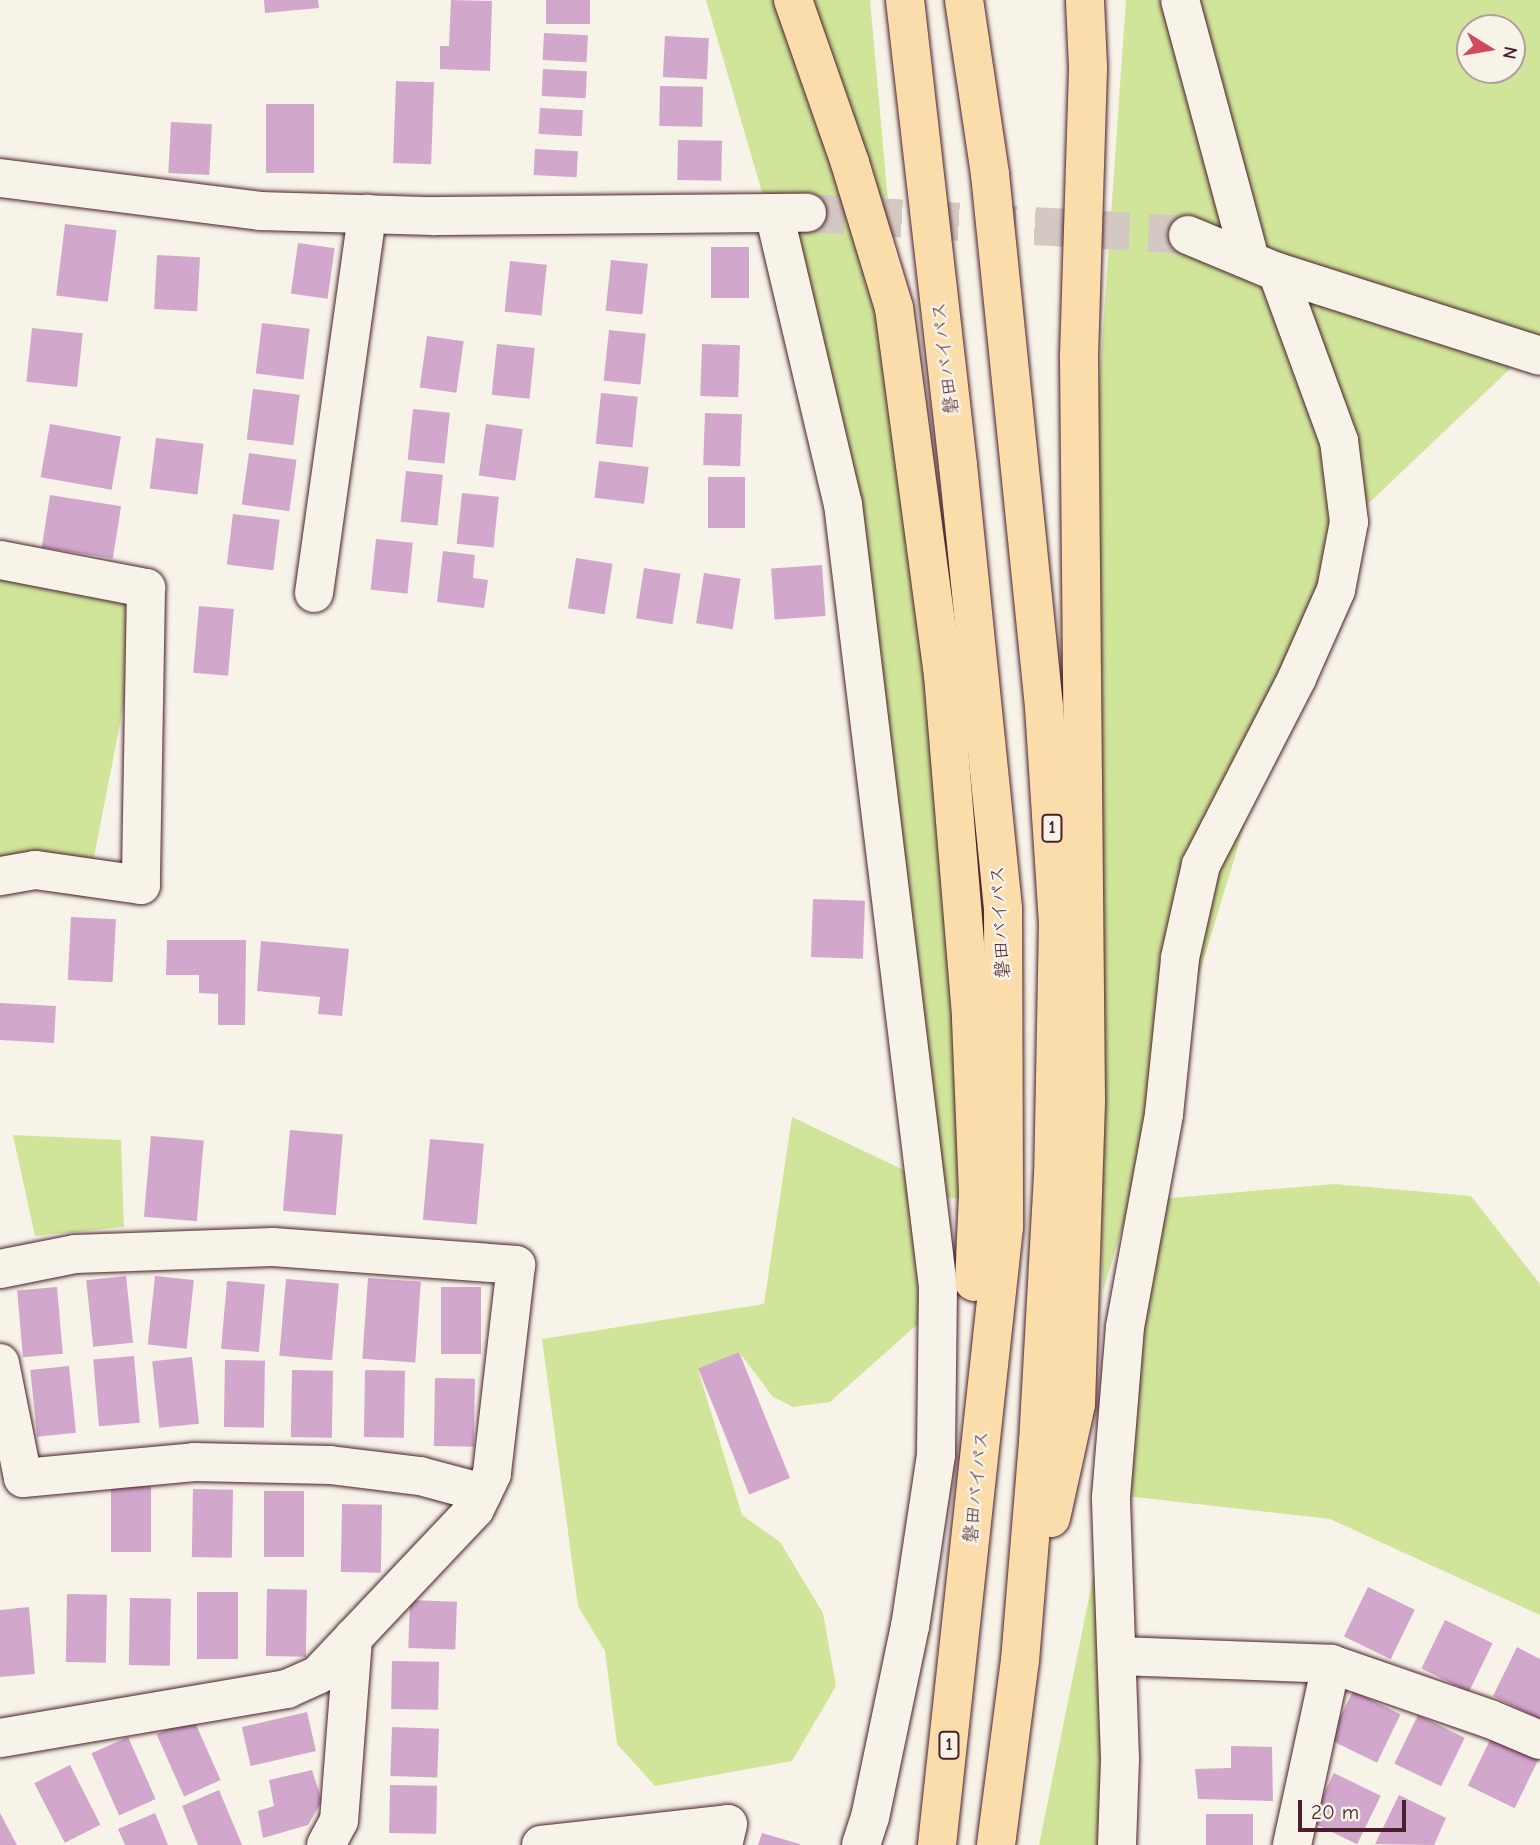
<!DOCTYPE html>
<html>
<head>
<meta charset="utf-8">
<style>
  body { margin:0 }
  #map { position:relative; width:1540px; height:1845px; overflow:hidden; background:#f7f3e8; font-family:"Comic Neue","Klee One",sans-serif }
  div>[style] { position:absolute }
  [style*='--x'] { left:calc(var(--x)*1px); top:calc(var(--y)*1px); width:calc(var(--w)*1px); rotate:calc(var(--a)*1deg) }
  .green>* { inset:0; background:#d0e59a; transform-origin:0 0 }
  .building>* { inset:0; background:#d2a7cc; transform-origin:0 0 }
  .minor-tunnel>* { height:38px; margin-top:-19px; transform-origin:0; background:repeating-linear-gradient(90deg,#d4c9c2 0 38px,transparent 0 57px) }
  .roads { filter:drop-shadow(0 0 2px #4a1f2b) drop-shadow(0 0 2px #4a1f2b) }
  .minor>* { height:38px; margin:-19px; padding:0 19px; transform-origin:19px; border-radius:19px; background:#f7f3e8 }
  .tertiary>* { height:38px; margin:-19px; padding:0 19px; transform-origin:19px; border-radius:19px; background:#f7f3e8 }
  .trunk>* { height:38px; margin:-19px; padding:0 19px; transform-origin:19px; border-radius:19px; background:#fbddab }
  span { translate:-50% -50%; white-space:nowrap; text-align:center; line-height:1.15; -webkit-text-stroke:5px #f7f3e8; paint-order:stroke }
  .shield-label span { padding:2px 5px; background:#f7f3e8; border:2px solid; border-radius:5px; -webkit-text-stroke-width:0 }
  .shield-label { font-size:18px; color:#4a1f2b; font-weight:700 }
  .street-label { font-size:19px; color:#4a1f2b }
  .north { position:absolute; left:1456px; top:14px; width:70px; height:70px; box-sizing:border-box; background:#f7f3e8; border:2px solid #b29e9c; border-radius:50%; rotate:101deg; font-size:19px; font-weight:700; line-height:28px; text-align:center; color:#4a1f2b }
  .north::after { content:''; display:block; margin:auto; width:24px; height:32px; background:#d1495b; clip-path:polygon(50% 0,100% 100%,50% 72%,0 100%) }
  .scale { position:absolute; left:1298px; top:1800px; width:108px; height:32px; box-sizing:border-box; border:4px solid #4a1f2b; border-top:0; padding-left:9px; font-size:21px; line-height:24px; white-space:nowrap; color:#4a1f2b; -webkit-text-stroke:5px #f7f3e8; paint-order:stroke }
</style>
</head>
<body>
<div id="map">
  <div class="green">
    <div style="clip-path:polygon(706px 0,870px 0,956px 962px,963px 1199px,936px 1196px,801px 326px)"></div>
    <div style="clip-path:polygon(evenodd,1126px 0,1540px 0,1540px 356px,1529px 351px,1349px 522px,1277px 718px,1103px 1291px,1081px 645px,1126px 0,1470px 28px,1512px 28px,1512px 70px,1470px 70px,1470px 28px)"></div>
    <div style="left:0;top:560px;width:149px;height:316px;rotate:11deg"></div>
    <div style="clip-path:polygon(792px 1117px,908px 1172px,921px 1321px,830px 1402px,793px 1407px,773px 1397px,739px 1352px,698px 1369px,742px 1515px,780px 1542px,823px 1613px,836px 1686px,792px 1761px,655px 1786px,617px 1744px,605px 1651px,578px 1606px,542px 1339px,764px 1304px)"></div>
    <div style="clip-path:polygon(13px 1135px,121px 1140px,124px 1227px,35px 1236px)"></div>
    <div style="clip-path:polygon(1334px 1184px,1471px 1196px,1540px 1284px,1540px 1615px,1330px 1519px,1091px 1492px,1148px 1200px)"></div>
    <div style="clip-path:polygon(1097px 1558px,1112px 1845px,1039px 1845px)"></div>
  </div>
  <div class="building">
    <div style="clip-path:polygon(264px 0,318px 0,319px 8px,265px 13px)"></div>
    <div style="clip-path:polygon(451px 0,492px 1px,490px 71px,440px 69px,440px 46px,449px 46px)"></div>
    <div style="left:546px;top:0;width:44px;height:24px"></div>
    <div style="left:544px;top:33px;width:44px;height:27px;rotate:3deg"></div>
    <div style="left:665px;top:36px;width:44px;height:41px;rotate:3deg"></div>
    <div style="left:543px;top:69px;width:44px;height:27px;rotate:3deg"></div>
    <div style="left:396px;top:81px;width:38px;height:82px;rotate:2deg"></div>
    <div style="left:660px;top:86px;width:43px;height:40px;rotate:1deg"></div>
    <div style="left:314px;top:104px;width:69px;height:48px;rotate:90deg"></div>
    <div style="left:540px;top:108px;width:43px;height:26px;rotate:3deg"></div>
    <div style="left:171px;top:122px;width:41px;height:51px;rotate:3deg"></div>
    <div style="left:678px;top:140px;width:44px;height:40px;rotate:1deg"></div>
    <div style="left:535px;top:149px;width:43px;height:26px;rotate:3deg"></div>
    <div style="left:65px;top:224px;width:52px;height:72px;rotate:7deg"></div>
    <div style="left:298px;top:243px;width:37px;height:51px;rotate:8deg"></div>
    <div style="left:711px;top:247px;width:38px;height:51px"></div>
    <div style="left:157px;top:255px;width:43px;height:54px;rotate:3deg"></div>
    <div style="left:611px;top:260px;width:37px;height:51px;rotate:6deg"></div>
    <div style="left:510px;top:261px;width:37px;height:51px;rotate:6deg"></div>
    <div style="left:262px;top:323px;width:48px;height:51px;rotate:7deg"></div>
    <div style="left:32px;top:328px;width:51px;height:54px;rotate:6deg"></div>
    <div style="left:609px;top:330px;width:37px;height:51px;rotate:6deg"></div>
    <div style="left:427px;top:336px;width:37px;height:52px;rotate:8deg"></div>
    <div style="left:497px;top:344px;width:38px;height:51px;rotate:6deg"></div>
    <div style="left:702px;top:344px;width:38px;height:52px;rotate:2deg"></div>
    <div style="left:253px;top:389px;width:47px;height:51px;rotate:7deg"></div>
    <div style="left:601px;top:393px;width:37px;height:51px;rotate:6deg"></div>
    <div style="left:413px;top:409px;width:37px;height:51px;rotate:6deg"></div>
    <div style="left:705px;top:413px;width:37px;height:52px;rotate:2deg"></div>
    <div style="left:50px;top:424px;width:72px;height:54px;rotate:10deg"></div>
    <div style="left:486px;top:424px;width:37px;height:52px;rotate:8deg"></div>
    <div style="left:156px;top:438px;width:48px;height:51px;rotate:7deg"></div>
    <div style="left:249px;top:453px;width:48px;height:52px;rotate:8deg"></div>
    <div style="left:599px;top:461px;width:50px;height:37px;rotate:7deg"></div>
    <div style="left:406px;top:471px;width:37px;height:51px;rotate:6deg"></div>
    <div style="left:708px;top:477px;width:37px;height:51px"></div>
    <div style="left:462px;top:493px;width:37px;height:51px;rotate:6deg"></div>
    <div style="left:50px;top:495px;width:72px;height:53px;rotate:9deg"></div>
    <div style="left:233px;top:514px;width:47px;height:51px;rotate:7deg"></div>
    <div style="left:376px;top:539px;width:37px;height:51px;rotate:6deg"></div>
    <div style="clip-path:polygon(443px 551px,475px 555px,473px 578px,488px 580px,484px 608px,437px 602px)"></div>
    <div style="left:576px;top:558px;width:37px;height:51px;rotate:9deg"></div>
    <div style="left:822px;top:565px;width:51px;height:51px;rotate:86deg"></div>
    <div style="left:644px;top:568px;width:37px;height:51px;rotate:9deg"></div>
    <div style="left:704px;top:573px;width:37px;height:51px;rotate:9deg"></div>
    <div style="left:199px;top:606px;width:35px;height:67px;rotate:5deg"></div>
    <div style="left:813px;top:899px;width:52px;height:58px;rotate:2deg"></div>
    <div style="left:71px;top:917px;width:45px;height:63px;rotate:3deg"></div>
    <div style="clip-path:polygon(167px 940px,246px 940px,245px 1025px,218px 1025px,218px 994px,199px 993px,199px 975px,166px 975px)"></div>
    <div style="clip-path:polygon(261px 941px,349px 949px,342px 1016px,318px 1014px,320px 997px,257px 991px)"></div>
    <div style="left:0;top:1003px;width:56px;height:37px;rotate:3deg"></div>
    <div style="left:290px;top:1130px;width:53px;height:81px;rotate:5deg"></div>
    <div style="left:151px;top:1136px;width:53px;height:81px;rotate:5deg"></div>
    <div style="left:430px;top:1139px;width:54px;height:81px;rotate:5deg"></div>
    <div style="left:126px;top:1276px;width:67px;height:40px;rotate:84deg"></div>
    <div style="left:155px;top:1276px;width:39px;height:69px;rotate:6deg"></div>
    <div style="left:368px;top:1278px;width:53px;height:81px;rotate:4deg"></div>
    <div style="left:286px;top:1279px;width:53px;height:77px;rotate:5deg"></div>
    <div style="left:227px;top:1281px;width:38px;height:68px;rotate:5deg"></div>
    <div style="left:57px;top:1287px;width:67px;height:40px;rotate:85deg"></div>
    <div style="left:441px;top:1287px;width:40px;height:67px"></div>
    <div style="left:739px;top:1352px;width:136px;height:44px;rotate:68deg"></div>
    <div style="left:134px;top:1356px;width:67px;height:41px;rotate:85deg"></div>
    <div style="left:192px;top:1357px;width:67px;height:40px;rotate:84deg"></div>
    <div style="left:225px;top:1360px;width:40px;height:67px;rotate:1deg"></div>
    <div style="left:69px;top:1366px;width:67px;height:39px;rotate:84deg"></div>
    <div style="left:292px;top:1370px;width:41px;height:67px;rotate:1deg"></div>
    <div style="left:365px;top:1370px;width:40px;height:67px;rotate:1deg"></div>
    <div style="left:435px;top:1378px;width:40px;height:68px;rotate:1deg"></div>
    <div style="left:111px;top:1486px;width:40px;height:66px"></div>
    <div style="left:193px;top:1489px;width:40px;height:68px;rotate:1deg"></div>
    <div style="left:264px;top:1491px;width:40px;height:66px"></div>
    <div style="left:342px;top:1504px;width:40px;height:68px;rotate:1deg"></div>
    <div style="left:1368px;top:1587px;width:52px;height:55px;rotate:26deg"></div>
    <div style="left:267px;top:1589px;width:40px;height:67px;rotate:1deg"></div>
    <div style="left:197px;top:1592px;width:41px;height:67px"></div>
    <div style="left:67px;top:1594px;width:40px;height:68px;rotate:1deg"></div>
    <div style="left:130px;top:1598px;width:41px;height:67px;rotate:1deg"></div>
    <div style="left:410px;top:1600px;width:47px;height:48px;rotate:2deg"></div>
    <div style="clip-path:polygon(29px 1607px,35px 1674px,0 1677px,0 1610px)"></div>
    <div style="left:1445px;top:1620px;width:53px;height:54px;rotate:26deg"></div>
    <div style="clip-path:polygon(1517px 1647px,1540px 1659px,1540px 1719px,1493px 1696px)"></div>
    <div style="left:392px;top:1661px;width:47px;height:48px;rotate:1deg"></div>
    <div style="left:1353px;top:1691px;width:53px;height:54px;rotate:26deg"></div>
    <div style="left:307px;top:1712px;width:40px;height:67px;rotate:77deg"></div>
    <div style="left:1418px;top:1715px;width:52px;height:54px;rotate:26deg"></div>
    <div style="left:193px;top:1718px;width:68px;height:40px;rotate:66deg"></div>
    <div style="left:392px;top:1727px;width:47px;height:49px;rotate:2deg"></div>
    <div style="left:1492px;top:1736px;width:52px;height:55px;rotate:26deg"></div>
    <div style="left:128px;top:1737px;width:68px;height:40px;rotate:66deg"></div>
    <div style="clip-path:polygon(1231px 1746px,1272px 1747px,1273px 1801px,1198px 1799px,1195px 1769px,1231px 1768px)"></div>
    <div style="left:70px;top:1765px;width:67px;height:40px;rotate:63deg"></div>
    <div style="clip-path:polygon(312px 1770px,322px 1801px,308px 1825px,263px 1838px,258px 1811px,274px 1806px,269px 1780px)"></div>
    <div style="left:1334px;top:1773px;width:52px;height:54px;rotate:26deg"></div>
    <div style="left:390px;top:1785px;width:47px;height:48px;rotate:1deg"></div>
    <div style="clip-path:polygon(219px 1790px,242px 1845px,198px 1845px,182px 1806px)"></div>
    <div style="clip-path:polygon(1399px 1795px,1446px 1818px,1434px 1845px,1375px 1844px)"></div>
    <div style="clip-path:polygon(0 1813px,17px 1845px,0 1845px)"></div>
    <div style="clip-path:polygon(155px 1813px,168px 1845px,125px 1845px,118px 1829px)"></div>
    <div style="left:1206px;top:1814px;width:47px;height:31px"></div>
    <div style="clip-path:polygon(762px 1833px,800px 1844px,800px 1845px,758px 1845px)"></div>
  </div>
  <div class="minor-tunnel">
    <div style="--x:807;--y:213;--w:382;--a:3.3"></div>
  </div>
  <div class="roads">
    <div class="minor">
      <div style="--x:1180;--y:0;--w:269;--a:74.9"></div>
      <div style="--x:0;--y:178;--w:262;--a:7.2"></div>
      <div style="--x:260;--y:211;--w:173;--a:1.7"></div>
      <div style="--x:433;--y:216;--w:374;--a:-0.5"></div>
      <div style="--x:774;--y:213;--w:299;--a:76.7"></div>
      <div style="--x:843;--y:504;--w:789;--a:83.08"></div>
      <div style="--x:938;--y:1287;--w:168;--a:90.7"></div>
      <div style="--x:936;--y:1455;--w:173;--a:98.6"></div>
      <div style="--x:910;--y:1626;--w:195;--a:101.8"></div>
      <div style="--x:870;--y:1817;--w:29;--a:108"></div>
      <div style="--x:0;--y:560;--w:149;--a:10.9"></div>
      <div style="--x:146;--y:588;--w:297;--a:91"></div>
      <div style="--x:141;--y:885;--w:107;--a:-171.9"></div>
      <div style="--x:35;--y:870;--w:36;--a:170"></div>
      <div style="--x:314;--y:593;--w:383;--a:-82"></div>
      <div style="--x:0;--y:1269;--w:76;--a:-11.3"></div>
      <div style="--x:75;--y:1254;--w:198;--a:-2"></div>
      <div style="--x:273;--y:1247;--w:244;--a:4.2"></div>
      <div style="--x:516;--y:1265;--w:210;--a:96.6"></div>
      <div style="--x:492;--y:1474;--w:39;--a:116"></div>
      <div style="--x:475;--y:1509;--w:228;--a:133.4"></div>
      <div style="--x:318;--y:1675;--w:34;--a:156"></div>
      <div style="--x:287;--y:1689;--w:291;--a:170.3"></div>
      <div style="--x:0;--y:1363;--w:117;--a:78.7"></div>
      <div style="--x:23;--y:1478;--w:172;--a:-5.3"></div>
      <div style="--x:194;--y:1462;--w:136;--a:1.3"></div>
      <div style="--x:330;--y:1465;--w:91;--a:7"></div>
      <div style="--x:420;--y:1476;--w:65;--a:15.1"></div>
      <div style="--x:1117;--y:1656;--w:214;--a:2.1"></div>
      <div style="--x:1331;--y:1664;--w:168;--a:19.1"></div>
      <div style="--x:1490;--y:1719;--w:54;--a:22.8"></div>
      <div style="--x:326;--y:1845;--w:27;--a:-62"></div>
      <div style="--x:339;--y:1821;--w:184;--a:-85.6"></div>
      <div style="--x:541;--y:1845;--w:188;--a:-6.4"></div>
      <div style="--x:728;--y:1824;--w:22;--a:103"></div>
      <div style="--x:1117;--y:1845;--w:86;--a:-88"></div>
      <div style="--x:1120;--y:1759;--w:262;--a:-92"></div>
      <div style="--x:1111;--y:1497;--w:171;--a:-85.3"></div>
      <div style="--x:1125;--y:1327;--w:217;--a:-79.6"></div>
      <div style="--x:1164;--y:1114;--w:157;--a:-84.1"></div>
      <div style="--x:1180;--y:958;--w:95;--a:-77.3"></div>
      <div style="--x:1201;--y:865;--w:210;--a:-62.8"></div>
      <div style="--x:1297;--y:678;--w:96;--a:-66.1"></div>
      <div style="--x:1336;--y:590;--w:69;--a:-79.2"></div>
      <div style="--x:1349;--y:522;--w:82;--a:-97"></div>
      <div style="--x:1339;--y:441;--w:180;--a:-110.1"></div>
      <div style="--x:1292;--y:1845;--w:185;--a:-77.8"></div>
    </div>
    <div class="tertiary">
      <div style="--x:1188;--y:235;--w:96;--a:22.6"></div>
      <div style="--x:1277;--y:272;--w:276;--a:17.7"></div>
    </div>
    <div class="trunk">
      <div style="--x:793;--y:0;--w:173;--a:70.7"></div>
      <div style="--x:850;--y:163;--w:152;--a:73.1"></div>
      <div style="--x:894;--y:308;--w:370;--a:82.4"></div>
      <div style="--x:943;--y:675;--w:345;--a:85.3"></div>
      <div style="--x:971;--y:1019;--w:175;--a:87.7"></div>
      <div style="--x:978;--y:1194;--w:88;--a:92.6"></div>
      <div style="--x:905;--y:0;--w:468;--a:83.5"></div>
      <div style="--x:958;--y:465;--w:446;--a:84.2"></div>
      <div style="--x:1003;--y:909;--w:318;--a:89.8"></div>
      <div style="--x:1004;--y:1227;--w:622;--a:96.19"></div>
      <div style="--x:964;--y:0;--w:176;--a:81.5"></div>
      <div style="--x:990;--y:174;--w:536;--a:84.21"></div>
      <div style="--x:1044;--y:707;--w:215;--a:86.3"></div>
      <div style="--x:1058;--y:922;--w:253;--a:91.1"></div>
      <div style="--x:1053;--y:1175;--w:267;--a:93.2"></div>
      <div style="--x:1038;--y:1442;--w:219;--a:94.7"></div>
      <div style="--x:1020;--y:1660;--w:187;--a:97.4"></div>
      <div style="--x:1051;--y:1518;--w:117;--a:-77.6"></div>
      <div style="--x:1076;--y:1404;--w:304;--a:-88.1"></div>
      <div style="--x:1086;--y:1100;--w:744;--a:-90.54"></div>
      <div style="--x:1079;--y:356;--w:289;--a:-88.2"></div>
      <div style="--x:1088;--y:67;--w:67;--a:-92.6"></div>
    </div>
  </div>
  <div class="shield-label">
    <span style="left:1052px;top:828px">1</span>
    <span style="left:949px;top:1745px">1</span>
  </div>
  <div class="street-label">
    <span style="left:946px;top:358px;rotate:-97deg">磐田バイパス</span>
    <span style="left:1001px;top:922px;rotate:-93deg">磐田バイパス</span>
    <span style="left:977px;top:1487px;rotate:-84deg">磐田バイパス</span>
  </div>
  <div class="north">N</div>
  <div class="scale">20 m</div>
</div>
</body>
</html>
